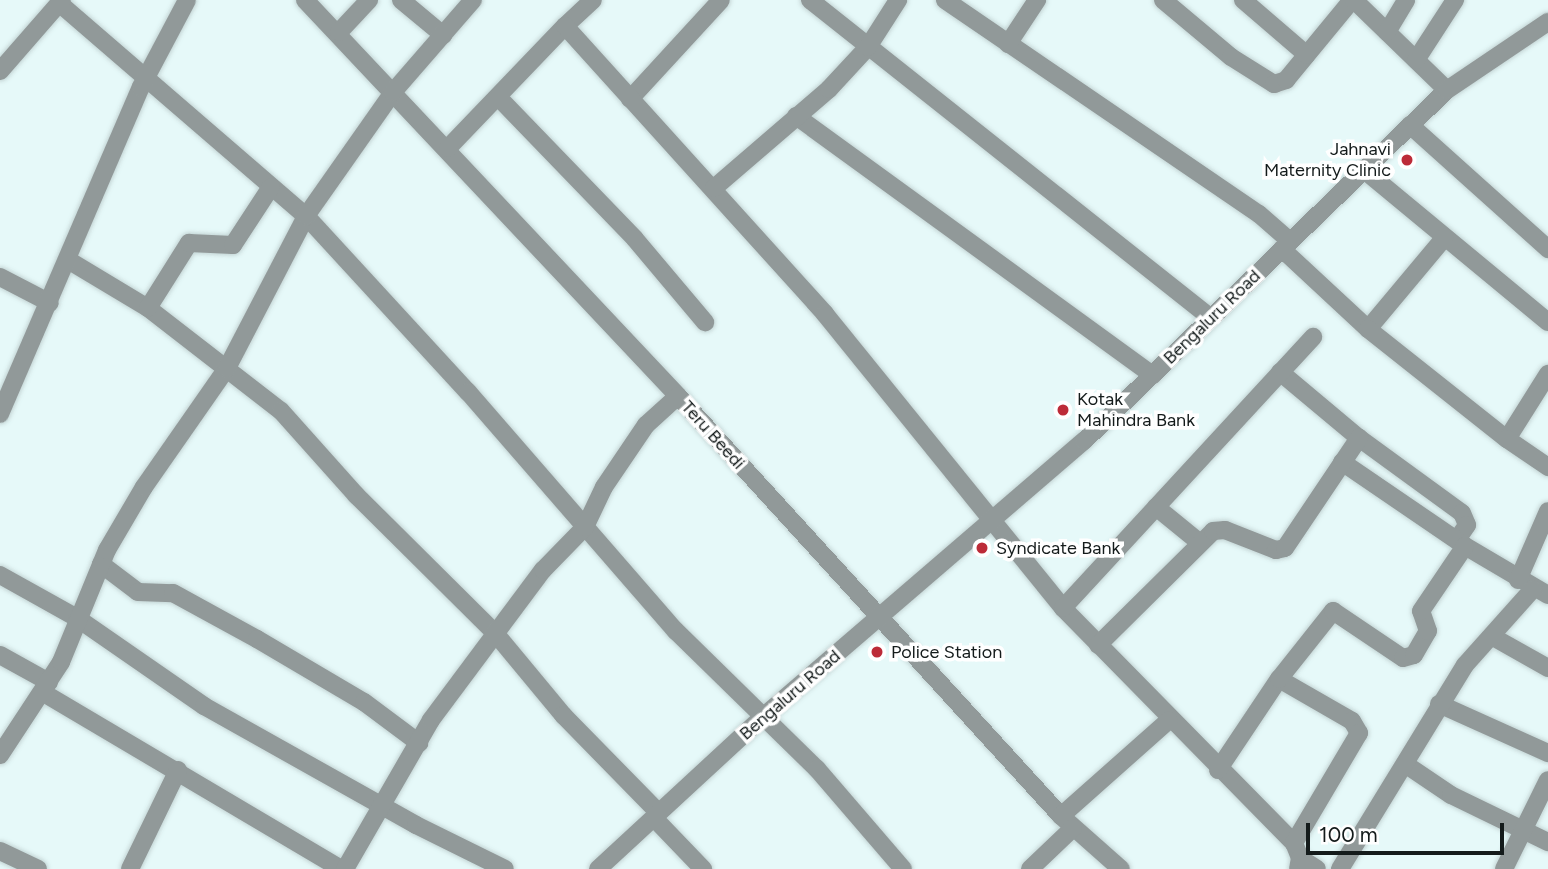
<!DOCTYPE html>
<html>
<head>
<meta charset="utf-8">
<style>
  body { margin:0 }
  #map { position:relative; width:1548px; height:869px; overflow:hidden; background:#e6f9f9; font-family:Figtree,sans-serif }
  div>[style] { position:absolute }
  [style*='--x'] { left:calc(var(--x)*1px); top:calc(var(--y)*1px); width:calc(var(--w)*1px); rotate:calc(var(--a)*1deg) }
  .roads { filter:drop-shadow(0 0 2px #c4d5d5) drop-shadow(0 0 2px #c4d5d5) }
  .minor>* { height:18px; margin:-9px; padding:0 9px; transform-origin:9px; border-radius:9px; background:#919999 }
  .dots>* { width:19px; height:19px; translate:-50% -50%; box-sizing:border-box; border:4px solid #fff; border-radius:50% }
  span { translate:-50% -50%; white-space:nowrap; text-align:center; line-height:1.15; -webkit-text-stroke:7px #fff; paint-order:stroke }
  .poi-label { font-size:18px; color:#141b1b }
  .right { translate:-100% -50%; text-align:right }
  .left { translate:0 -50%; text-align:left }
  .street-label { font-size:18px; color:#141b1b }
  .scale { position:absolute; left:1306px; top:823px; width:198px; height:32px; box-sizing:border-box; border:4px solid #141b1b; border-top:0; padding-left:9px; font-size:21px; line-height:24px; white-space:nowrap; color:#141b1b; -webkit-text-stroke:5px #fff; paint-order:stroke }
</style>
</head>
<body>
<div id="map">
  <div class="roads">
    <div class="minor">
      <div style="--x:305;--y:0;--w:544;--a:46.71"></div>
      <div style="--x:678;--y:396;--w:568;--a:47.64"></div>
      <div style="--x:1061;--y:816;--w:80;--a:41.5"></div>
      <div style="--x:401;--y:0;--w:55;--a:39.8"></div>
      <div style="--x:810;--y:0;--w:512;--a:38.42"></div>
      <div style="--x:945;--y:0;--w:380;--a:34.3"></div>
      <div style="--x:1259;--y:214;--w:41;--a:41.1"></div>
      <div style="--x:1163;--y:0;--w:89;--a:40"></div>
      <div style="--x:1231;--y:57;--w:51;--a:32.1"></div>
      <div style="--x:1274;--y:84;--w:13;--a:-18"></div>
      <div style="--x:1286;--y:80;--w:104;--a:-50.5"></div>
      <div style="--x:1243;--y:0;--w:84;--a:40.7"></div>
      <div style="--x:1354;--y:0;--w:129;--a:44.1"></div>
      <div style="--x:59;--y:3;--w:326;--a:40.8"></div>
      <div style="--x:306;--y:216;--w:239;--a:47.4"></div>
      <div style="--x:468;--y:392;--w:317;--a:49"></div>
      <div style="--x:676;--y:631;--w:197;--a:44.4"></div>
      <div style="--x:817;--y:769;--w:132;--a:49.3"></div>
      <div style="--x:565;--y:26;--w:38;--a:-43"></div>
      <div style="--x:339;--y:32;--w:44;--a:-46.8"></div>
      <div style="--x:1387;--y:32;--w:37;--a:-59"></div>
      <div style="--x:1008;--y:44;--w:53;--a:-56.6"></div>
      <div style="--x:1416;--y:60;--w:72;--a:-57"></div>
      <div style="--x:0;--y:71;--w:94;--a:-48.9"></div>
      <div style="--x:500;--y:99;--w:194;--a:46"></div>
      <div style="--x:635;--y:239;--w:109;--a:49.9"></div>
      <div style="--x:630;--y:99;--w:134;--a:-47.4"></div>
      <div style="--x:796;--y:116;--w:441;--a:36"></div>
      <div style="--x:1410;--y:125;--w:186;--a:41.9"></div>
      <div style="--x:448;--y:148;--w:169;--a:-46.2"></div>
      <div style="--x:565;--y:26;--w:388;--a:47.9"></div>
      <div style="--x:825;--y:314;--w:378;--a:51"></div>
      <div style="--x:1063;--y:608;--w:330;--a:45.5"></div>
      <div style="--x:1294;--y:843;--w:16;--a:68"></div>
      <div style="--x:1300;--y:858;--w:11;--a:100"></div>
      <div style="--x:1363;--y:169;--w:240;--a:39.6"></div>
      <div style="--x:714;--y:188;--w:152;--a:-40.7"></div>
      <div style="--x:829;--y:89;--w:57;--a:-47.1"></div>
      <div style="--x:868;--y:47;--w:56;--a:-57.4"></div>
      <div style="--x:1282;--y:249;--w:117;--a:42.9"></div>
      <div style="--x:1368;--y:329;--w:119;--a:-50.1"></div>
      <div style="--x:68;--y:260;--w:93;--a:31"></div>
      <div style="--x:148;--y:308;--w:168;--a:37.8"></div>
      <div style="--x:281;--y:411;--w:113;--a:48.2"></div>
      <div style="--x:356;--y:495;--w:196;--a:44.8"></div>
      <div style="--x:495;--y:633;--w:107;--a:50.3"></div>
      <div style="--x:563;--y:715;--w:137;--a:45.6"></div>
      <div style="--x:0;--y:277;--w:56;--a:27.5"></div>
      <div style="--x:148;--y:308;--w:77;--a:-57.8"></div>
      <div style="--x:189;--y:243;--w:44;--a:2.6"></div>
      <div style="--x:233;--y:245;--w:69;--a:-56.8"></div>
      <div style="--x:1368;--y:329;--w:177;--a:38.4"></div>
      <div style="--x:1507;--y:439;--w:77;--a:-57.8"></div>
      <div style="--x:1280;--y:372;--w:103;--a:39.9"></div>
      <div style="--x:1359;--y:438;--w:127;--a:36.1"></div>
      <div style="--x:1462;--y:513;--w:13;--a:67"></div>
      <div style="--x:1467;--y:525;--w:18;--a:124"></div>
      <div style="--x:0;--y:414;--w:356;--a:-66.7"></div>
      <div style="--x:141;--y:87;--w:98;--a:-62.1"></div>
      <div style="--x:1507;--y:439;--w:50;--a:34.3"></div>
      <div style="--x:1342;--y:462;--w:149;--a:34.3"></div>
      <div style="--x:1465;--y:546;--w:96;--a:30.6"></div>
      <div style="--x:1156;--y:507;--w:55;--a:39.1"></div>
      <div style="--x:101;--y:564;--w:46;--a:37.1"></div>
      <div style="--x:138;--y:592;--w:35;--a:2"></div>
      <div style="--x:173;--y:593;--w:96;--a:28.7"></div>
      <div style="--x:257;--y:639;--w:124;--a:30.5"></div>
      <div style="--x:364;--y:702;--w:69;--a:36.7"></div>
      <div style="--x:0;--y:575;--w:88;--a:29.2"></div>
      <div style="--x:77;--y:618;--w:155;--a:34.7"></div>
      <div style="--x:204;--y:706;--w:243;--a:29.3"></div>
      <div style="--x:416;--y:825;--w:99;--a:26.3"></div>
      <div style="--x:1518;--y:580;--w:75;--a:-66.5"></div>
      <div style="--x:1063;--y:608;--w:369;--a:-47.3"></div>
      <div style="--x:1493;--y:637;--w:63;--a:29.4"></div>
      <div style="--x:1098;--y:645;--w:162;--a:-44.7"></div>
      <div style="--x:1213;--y:531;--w:12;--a:-5"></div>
      <div style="--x:1225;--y:530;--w:55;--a:21.4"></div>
      <div style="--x:1276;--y:550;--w:9;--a:-13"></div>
      <div style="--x:1285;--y:548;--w:133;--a:-56.1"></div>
      <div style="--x:0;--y:655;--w:56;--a:28.9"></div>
      <div style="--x:1279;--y:679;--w:84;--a:29.9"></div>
      <div style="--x:1352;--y:721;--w:14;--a:60"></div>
      <div style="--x:1359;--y:733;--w:128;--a:120.6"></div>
      <div style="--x:42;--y:692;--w:347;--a:30.6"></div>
      <div style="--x:1439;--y:704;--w:120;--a:24.2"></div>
      <div style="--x:0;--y:755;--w:111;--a:-56.7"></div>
      <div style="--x:61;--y:662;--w:121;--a:-67.7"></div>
      <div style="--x:107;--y:550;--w:73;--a:-59.6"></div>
      <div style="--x:144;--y:487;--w:145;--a:-55.1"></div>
      <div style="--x:227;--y:368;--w:171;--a:-62.5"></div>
      <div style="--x:306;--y:216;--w:151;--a:-54.9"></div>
      <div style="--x:393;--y:92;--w:122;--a:-49"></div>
      <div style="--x:1405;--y:764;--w:55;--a:34"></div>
      <div style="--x:1451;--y:795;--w:108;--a:25.9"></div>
      <div style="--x:1218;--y:770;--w:110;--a:-56.2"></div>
      <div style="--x:1279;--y:679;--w:87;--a:-51.5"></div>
      <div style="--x:1333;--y:611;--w:84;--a:33.9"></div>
      <div style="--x:1403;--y:658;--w:11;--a:-15"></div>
      <div style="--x:1414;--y:655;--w:28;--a:-60"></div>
      <div style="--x:1428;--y:631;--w:21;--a:-109"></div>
      <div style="--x:1421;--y:611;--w:78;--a:-55.9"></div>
      <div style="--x:1061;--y:816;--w:144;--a:-41.6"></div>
      <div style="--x:654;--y:818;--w:71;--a:46.1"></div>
      <div style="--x:0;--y:851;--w:42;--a:25.3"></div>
      <div style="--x:1300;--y:858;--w:20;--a:33"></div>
      <div style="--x:130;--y:869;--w:110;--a:-64.1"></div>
      <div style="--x:345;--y:869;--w:172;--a:-60"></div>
      <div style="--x:431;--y:720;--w:187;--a:-53.3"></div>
      <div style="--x:543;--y:570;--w:60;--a:-45.7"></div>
      <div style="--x:585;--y:527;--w:44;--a:-64.6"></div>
      <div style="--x:604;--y:487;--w:75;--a:-55.9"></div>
      <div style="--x:646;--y:425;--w:43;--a:-42.2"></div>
      <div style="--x:598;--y:869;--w:226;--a:-42.7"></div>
      <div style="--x:764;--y:716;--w:422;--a:-40.7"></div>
      <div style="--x:1084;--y:441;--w:505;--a:-44.04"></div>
      <div style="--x:1447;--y:90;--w:122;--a:-34"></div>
      <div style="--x:1030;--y:869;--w:59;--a:-43.6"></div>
      <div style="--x:1340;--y:869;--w:239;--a:-58.5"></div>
      <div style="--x:1465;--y:665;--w:102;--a:-48.2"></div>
      <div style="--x:1504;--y:869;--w:99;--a:-63.7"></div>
    </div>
  </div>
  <div class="dots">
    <div style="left:1407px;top:160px;background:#bc2b38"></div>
    <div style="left:1063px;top:410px;background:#bc2b38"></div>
    <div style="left:982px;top:548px;background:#bc2b38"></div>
    <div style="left:877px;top:652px;background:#bc2b38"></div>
  </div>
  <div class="poi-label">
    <span class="right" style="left:1391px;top:160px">Jahnavi<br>Maternity Clinic</span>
    <span class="left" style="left:1077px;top:410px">Kotak<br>Mahindra Bank</span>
    <span class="left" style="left:996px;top:548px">Syndicate Bank</span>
    <span class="left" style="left:891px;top:652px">Police Station</span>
  </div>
  <div class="street-label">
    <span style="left:1212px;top:317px;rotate:-44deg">Bengaluru Road</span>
    <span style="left:713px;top:435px;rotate:48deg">Teru Beedi</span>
    <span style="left:790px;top:695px;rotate:-41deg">Bengaluru Road</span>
  </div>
  <div class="scale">100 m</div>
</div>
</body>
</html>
